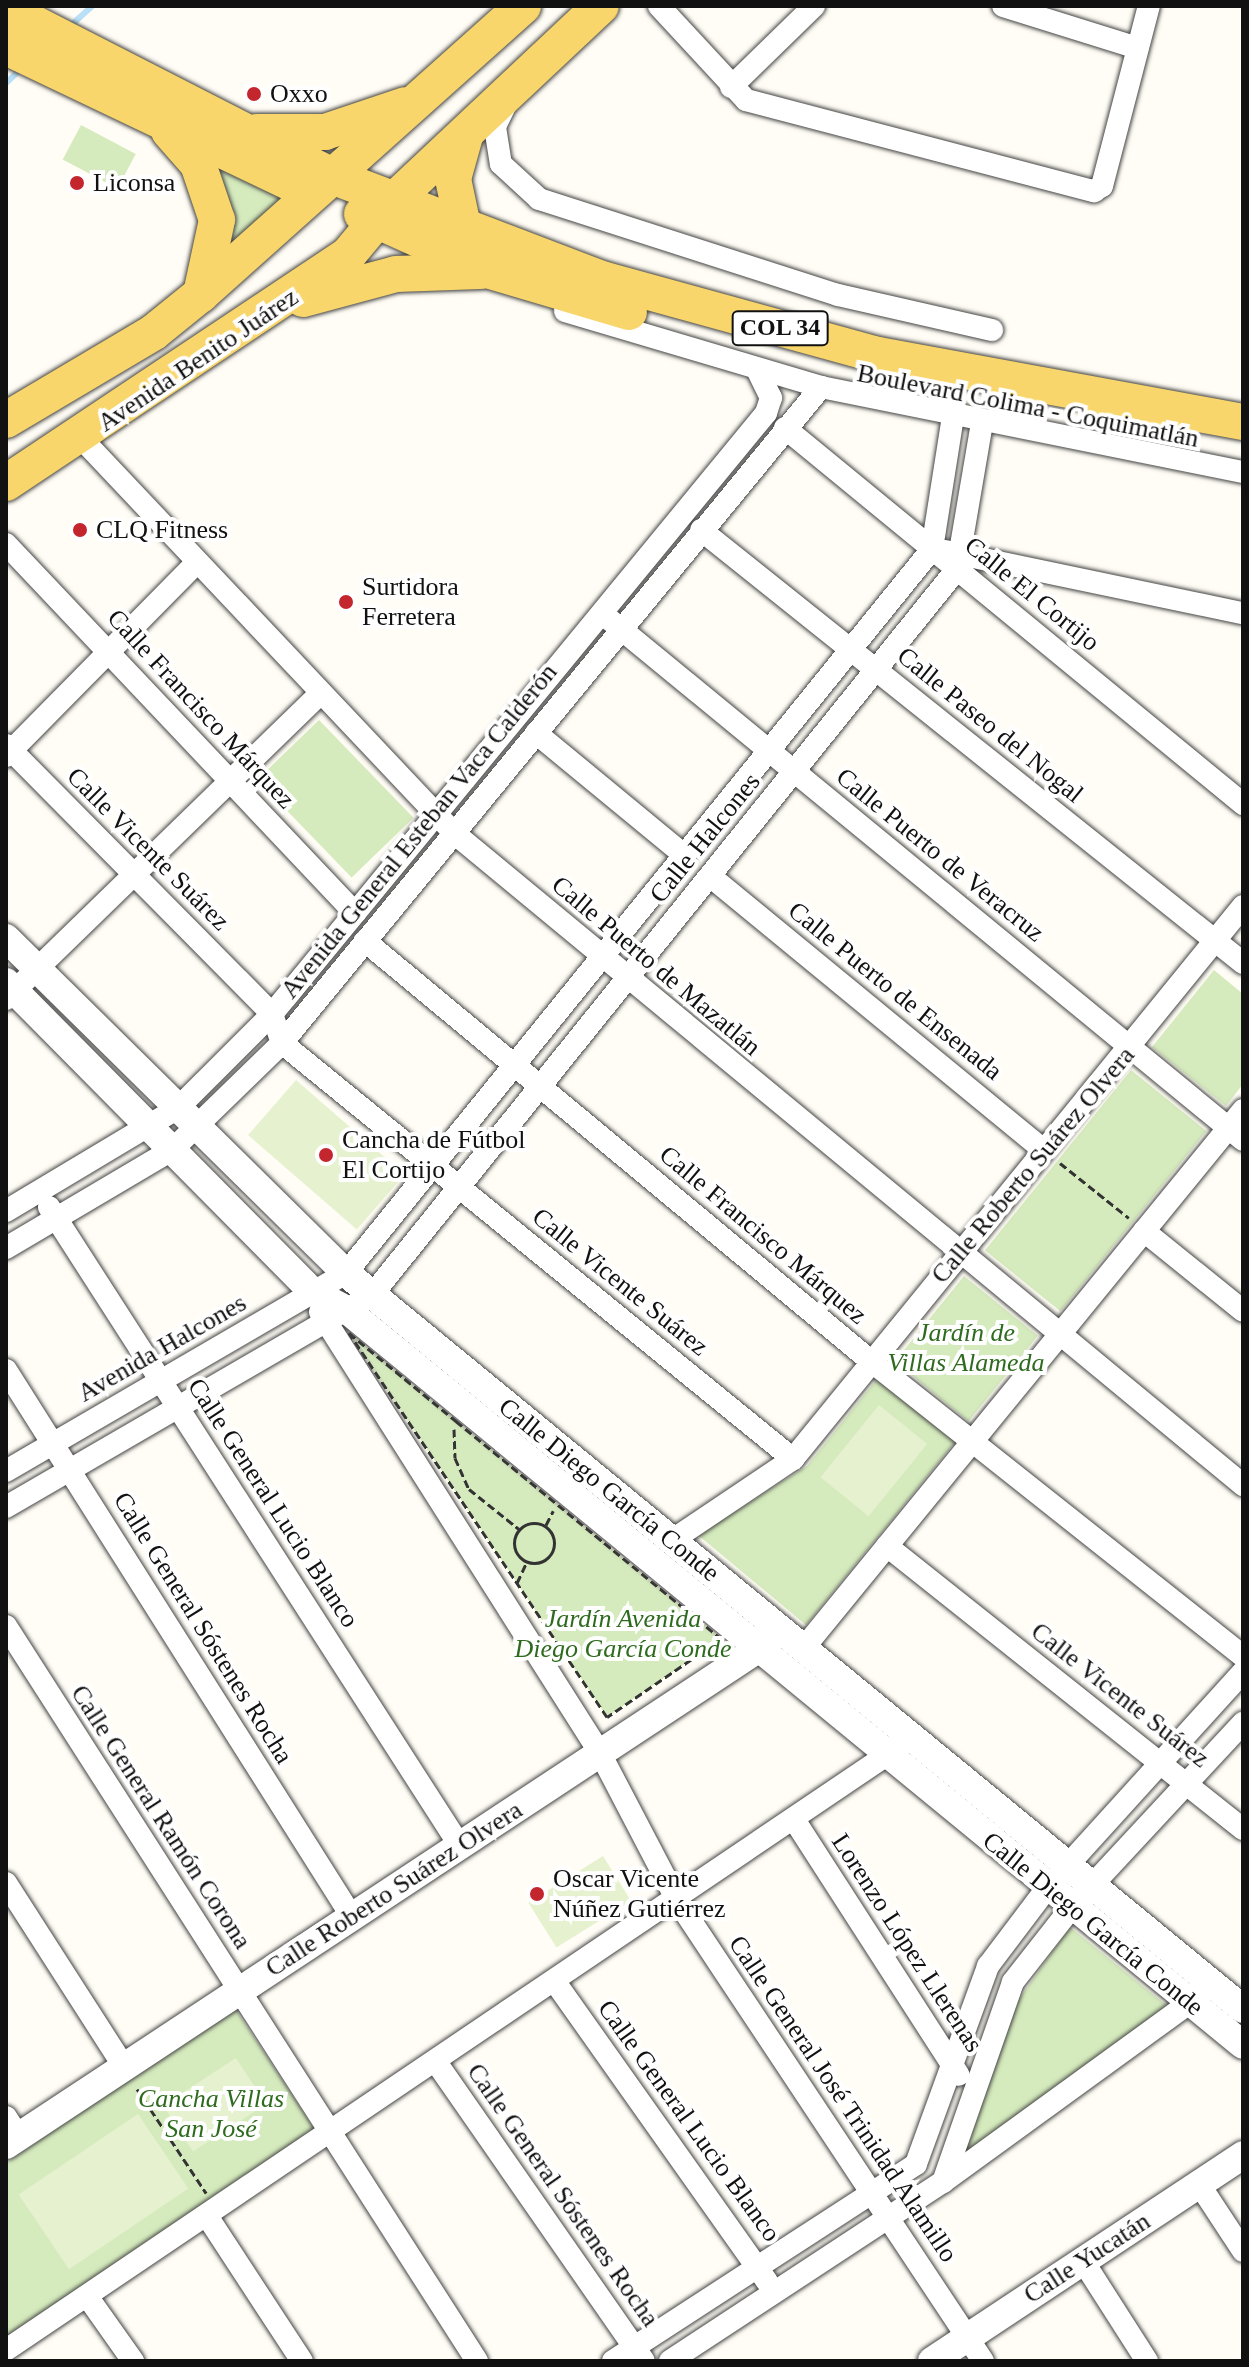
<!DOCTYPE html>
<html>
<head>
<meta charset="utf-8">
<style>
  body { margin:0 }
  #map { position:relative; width:1249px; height:2367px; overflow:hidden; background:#fffdf5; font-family:"Times New Roman",serif }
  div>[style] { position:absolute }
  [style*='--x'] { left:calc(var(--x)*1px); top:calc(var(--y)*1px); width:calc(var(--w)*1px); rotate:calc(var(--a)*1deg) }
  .green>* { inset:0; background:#d5ebbd; transform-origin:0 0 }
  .pitch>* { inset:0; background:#e6f2cf; transform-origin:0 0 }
  .stream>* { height:6px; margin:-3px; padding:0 3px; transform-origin:3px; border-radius:3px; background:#b9e0f7 }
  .path>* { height:3px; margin-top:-1.5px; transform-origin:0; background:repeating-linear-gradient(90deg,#333 0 8px,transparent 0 12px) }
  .path>.ring { margin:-1.5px; padding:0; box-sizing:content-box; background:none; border:3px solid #333; border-radius:50% }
  .roads { filter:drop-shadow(0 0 2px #444) drop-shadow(0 0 2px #444) }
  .minor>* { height:22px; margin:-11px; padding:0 11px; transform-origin:11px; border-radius:11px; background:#fff }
  .tertiary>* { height:28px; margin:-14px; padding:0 14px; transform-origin:14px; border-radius:14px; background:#fff }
  .primary>* { height:36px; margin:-18px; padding:0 18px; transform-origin:18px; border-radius:18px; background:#f9d66b }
  .dots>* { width:22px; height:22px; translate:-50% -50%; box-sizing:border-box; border:4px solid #fff; border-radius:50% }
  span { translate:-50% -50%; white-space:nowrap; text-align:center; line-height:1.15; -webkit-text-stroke:8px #fff; paint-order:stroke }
  .shield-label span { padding:2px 6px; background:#fff; border:2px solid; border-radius:6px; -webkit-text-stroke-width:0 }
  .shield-label { font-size:24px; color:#111; font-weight:700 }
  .poi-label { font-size:26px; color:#111 }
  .left { translate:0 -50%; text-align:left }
  .street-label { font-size:26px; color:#111 }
  .park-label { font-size:26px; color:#2f6b1f; font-style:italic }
  .frame { position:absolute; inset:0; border:8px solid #111; pointer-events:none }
</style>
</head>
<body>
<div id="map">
  <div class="green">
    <div style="left:81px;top:125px;width:62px;height:39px;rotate:28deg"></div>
    <div style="clip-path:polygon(191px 149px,285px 197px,219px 257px)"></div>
    <div style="left:319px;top:720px;width:136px;height:86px;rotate:46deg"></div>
    <div style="clip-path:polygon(1214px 970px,1243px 994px,1243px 1084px,1226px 1106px,1152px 1047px)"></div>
    <div style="left:1131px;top:1070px;width:97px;height:232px;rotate:39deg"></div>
    <div style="left:964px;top:1276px;width:95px;height:110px;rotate:39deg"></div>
    <div style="clip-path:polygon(349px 1333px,456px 1421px,721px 1639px,607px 1717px)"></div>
    <div style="clip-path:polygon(877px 1379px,955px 1442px,806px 1625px,698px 1535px,807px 1466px)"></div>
    <div style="clip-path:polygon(1070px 1927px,1171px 2009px,962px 2156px,1017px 2002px)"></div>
    <div style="clip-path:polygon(234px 2007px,317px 2133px,6px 2341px,6px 2163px)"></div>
  </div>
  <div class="pitch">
    <div style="left:296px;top:1080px;width:144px;height:73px;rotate:41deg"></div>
    <div style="left:879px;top:1405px;width:62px;height:93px;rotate:39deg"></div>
    <div style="left:603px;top:1856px;width:53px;height:88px;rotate:58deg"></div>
    <div style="left:236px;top:2058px;width:55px;height:87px;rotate:57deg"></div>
    <div style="left:138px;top:2114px;width:90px;height:144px;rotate:56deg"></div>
  </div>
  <div class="stream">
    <div style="--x:69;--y:27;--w:31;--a:-42"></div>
    <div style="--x:6;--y:83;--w:21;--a:-43"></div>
  </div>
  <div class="path">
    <div style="--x:1060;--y:1163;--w:88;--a:38.6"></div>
    <div style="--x:349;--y:1333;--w:139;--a:39.4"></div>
    <div style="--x:456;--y:1421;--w:343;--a:39.4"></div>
    <div style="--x:721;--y:1639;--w:138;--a:145.6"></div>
    <div style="--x:607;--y:1717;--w:463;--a:-123.9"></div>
    <div style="--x:454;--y:1429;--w:29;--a:88"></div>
    <div style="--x:455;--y:1458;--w:34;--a:66"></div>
    <div style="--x:469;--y:1489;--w:64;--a:38.7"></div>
    <div class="ring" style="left:514px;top:1523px;width:37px;height:37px"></div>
    <div style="--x:546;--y:1525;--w:16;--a:-63"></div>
    <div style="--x:517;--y:1583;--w:23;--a:-65"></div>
    <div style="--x:137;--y:2089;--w:125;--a:56.4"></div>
  </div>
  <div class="roads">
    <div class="minor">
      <div style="--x:659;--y:6;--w:128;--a:47.2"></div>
      <div style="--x:746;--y:100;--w:360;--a:14.7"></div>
      <div style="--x:1094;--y:191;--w:9;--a:-32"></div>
      <div style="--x:1102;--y:186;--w:186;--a:-75.4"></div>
      <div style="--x:1003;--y:6;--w:141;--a:17.3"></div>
      <div style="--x:731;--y:87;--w:116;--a:-44.3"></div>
      <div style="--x:506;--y:104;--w:25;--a:116"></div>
      <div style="--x:495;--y:127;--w:37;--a:81"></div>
      <div style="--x:501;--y:164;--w:52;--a:42.6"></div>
      <div style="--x:539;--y:199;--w:314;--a:17.8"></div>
      <div style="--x:838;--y:295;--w:158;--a:12.8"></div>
      <div style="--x:565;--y:311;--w:267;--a:16.5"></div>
      <div style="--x:821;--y:387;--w:430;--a:11.4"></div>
      <div style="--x:785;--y:428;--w:593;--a:39.38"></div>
      <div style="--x:81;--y:438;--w:543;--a:46.64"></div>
      <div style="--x:454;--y:833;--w:1024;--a:39.57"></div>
      <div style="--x:701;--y:530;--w:694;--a:38.62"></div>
      <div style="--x:6;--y:544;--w:508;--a:46.6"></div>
      <div style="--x:945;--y:551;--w:304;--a:11.8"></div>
      <div style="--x:610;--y:620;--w:819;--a:39.4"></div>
      <div style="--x:536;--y:733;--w:192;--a:39.5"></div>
      <div style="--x:6;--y:745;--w:378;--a:45.3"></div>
      <div style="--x:272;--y:1014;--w:31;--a:71"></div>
      <div style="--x:282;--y:1043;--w:659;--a:39.15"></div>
      <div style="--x:6;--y:756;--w:272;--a:-45.4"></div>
      <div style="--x:710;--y:876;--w:432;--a:39.4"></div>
      <div style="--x:365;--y:941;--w:659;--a:39.71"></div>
      <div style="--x:872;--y:1362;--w:473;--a:38.4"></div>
      <div style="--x:6;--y:999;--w:439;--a:-44.2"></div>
      <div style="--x:49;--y:1207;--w:760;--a:57.25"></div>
      <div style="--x:6;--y:1211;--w:200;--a:-30.9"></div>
      <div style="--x:178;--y:1108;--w:133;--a:-45"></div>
      <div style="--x:272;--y:1014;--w:778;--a:-50.58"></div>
      <div style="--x:766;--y:413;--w:16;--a:-72"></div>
      <div style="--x:771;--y:398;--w:32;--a:-116"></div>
      <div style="--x:1144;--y:1231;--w:127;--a:38.9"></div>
      <div style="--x:6;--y:1248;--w:193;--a:-30.6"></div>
      <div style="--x:172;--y:1150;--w:153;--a:-44.2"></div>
      <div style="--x:282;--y:1043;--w:849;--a:-50.59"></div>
      <div style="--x:320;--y:1312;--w:522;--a:57.59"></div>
      <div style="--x:600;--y:1753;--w:166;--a:62.4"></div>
      <div style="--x:677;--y:1900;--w:553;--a:56.42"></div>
      <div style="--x:6;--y:1370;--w:647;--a:57.68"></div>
      <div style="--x:6;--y:1471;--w:393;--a:-30.2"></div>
      <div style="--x:346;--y:1273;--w:931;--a:-51.01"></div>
      <div style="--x:932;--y:549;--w:134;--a:-81"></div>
      <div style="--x:6;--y:1507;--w:423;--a:-30.1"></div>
      <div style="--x:372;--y:1295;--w:932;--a:-51.14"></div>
      <div style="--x:957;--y:569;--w:148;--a:-80.3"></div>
      <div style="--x:671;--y:1541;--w:147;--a:-33.9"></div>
      <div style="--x:793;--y:1459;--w:713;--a:-50.86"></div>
      <div style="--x:887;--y:1546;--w:455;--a:38.5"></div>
      <div style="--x:6;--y:1626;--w:873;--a:57.35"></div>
      <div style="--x:803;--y:1649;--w:696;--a:-50.77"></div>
      <div style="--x:795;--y:1821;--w:302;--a:57.2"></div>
      <div style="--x:6;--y:1883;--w:219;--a:57.3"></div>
      <div style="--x:555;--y:1982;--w:367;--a:54.7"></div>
      <div style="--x:436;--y:2062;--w:364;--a:55.2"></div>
      <div style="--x:6;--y:2117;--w:24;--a:57"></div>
      <div style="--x:943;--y:2182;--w:212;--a:-70.7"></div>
      <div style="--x:1013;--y:1982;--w:94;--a:-51.9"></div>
      <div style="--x:1071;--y:1908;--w:253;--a:-47.1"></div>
      <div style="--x:1199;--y:2184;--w:80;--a:56.7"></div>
      <div style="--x:207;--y:2216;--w:173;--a:56.8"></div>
      <div style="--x:1083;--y:2261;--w:119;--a:57.4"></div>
      <div style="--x:87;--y:2296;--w:80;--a:54.7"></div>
      <div style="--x:6;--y:2350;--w:1079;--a:-34.04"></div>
      <div style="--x:613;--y:2361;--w:361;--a:-33"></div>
      <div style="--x:916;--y:2164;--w:211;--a:-70"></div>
      <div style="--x:988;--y:1966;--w:98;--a:-52.9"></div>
      <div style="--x:1047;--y:1888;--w:292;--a:-47.8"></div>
      <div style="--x:670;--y:2361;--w:326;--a:-33.3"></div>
      <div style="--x:943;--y:2182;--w:320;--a:-36"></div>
    </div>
    <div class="tertiary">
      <div style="--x:6;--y:938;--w:477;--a:44.6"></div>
      <div style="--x:346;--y:1273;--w:1160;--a:39.37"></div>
      <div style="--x:6;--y:982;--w:436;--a:45.3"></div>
      <div style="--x:313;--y:1292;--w:38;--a:28"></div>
      <div style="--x:347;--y:1310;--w:1159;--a:39.36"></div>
      <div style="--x:6;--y:2145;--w:901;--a:-33.41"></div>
      <div style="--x:758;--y:1649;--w:18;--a:-52"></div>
      <div style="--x:932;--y:2361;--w:373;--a:-33.5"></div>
    </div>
    <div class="primary">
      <div style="--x:6;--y:9;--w:366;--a:27.1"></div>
      <div style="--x:332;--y:176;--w:292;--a:20.9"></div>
      <div style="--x:605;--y:280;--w:283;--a:15.4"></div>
      <div style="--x:878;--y:355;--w:371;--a:10.4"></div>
      <div style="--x:6;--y:47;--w:314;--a:25.5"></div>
      <div style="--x:169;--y:131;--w:44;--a:48.7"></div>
      <div style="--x:198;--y:164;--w:59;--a:71.3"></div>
      <div style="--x:217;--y:220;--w:76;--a:102.2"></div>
      <div style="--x:257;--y:132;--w:68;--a:0"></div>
      <div style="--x:325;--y:132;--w:84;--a:-18.6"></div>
      <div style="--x:362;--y:214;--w:137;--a:24.1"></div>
      <div style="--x:487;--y:270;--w:148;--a:16.5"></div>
      <div style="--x:464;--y:231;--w:53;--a:-101.9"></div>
      <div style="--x:453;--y:179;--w:45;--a:-74.4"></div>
      <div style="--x:303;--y:299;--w:96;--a:-15"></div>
      <div style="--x:396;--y:274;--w:84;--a:-2"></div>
      <div style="--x:6;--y:420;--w:172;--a:-30.7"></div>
      <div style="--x:154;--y:332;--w:60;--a:-39"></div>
      <div style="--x:201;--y:294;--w:432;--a:-41.8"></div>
      <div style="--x:6;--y:483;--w:411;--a:-33.7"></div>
      <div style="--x:348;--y:255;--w:70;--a:-50.2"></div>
      <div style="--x:393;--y:201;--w:285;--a:-43.2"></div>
    </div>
  </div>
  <div class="dots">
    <div style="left:254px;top:94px;background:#c4262e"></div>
    <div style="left:77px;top:183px;background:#c4262e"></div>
    <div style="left:80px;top:530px;background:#c4262e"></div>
    <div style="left:346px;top:602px;background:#c4262e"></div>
    <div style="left:326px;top:1155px;background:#c4262e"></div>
    <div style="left:537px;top:1894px;background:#c4262e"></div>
  </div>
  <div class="shield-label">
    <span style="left:780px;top:328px">COL 34</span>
  </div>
  <div class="poi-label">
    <span class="left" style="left:270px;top:94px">Oxxo</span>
    <span class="left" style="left:93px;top:183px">Liconsa</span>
    <span class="left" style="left:96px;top:530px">CLQ Fitness</span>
    <span class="left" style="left:362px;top:602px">Surtidora<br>Ferretera</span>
    <span class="left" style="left:342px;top:1155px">Cancha de Fútbol<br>El Cortijo</span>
    <span class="left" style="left:553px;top:1894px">Oscar Vicente<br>Núñez Gutiérrez</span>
  </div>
  <div class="street-label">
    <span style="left:198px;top:360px;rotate:-34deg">Avenida Benito Juárez</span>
    <span style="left:1028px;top:406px;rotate:11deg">Boulevard Colima - Coquimatlán</span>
    <span style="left:1032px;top:594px;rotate:39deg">Calle El Cortijo</span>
    <span style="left:201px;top:709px;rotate:47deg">Calle Francisco Márquez</span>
    <span style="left:990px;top:725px;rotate:39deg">Calle Paseo del Nogal</span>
    <span style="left:419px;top:831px;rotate:-51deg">Avenida General Esteban Vaca Calderón</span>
    <span style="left:705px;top:838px;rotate:-51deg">Calle Halcones</span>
    <span style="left:148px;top:849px;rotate:45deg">Calle Vicente Suárez</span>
    <span style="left:940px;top:855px;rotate:39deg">Calle Puerto de Veracruz</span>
    <span style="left:656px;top:966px;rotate:40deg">Calle Puerto de Mazatlán</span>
    <span style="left:895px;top:991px;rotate:39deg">Calle Puerto de Ensenada</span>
    <span style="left:1033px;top:1165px;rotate:-50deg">Calle Roberto Suárez Olvera</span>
    <span style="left:763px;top:1235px;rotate:40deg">Calle Francisco Márquez</span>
    <span style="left:620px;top:1282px;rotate:39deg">Calle Vicente Suárez</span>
    <span style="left:162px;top:1348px;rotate:-30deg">Avenida Halcones</span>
    <span style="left:609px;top:1490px;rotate:39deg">Calle Diego García Conde</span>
    <span style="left:273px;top:1503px;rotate:57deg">Calle General Lucio Blanco</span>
    <span style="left:203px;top:1628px;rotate:58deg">Calle General Sóstenes Rocha</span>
    <span style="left:1120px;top:1695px;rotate:38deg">Calle Vicente Suárez</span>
    <span style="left:161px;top:1817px;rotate:57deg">Calle General Ramón Corona</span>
    <span style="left:394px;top:1889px;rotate:-33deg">Calle Roberto Suárez Olvera</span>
    <span style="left:1093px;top:1924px;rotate:39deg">Calle Diego García Conde</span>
    <span style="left:907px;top:1943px;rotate:57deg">Lorenzo López Llerenas</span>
    <span style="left:843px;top:2099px;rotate:56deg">Calle General José Trinidad Alamillo</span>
    <span style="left:689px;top:2121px;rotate:54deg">Calle General Lucio Blanco</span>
    <span style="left:563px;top:2195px;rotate:55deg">Calle General Sóstenes Rocha</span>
    <span style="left:1087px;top:2258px;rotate:-33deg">Calle Yucatán</span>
  </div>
  <div class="park-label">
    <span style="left:966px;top:1348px">Jardín de<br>Villas Alameda</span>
    <span style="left:623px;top:1634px">Jardín Avenida<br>Diego García Conde</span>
    <span style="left:211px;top:2114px">Cancha Villas<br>San José</span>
  </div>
  <div class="frame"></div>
</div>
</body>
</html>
